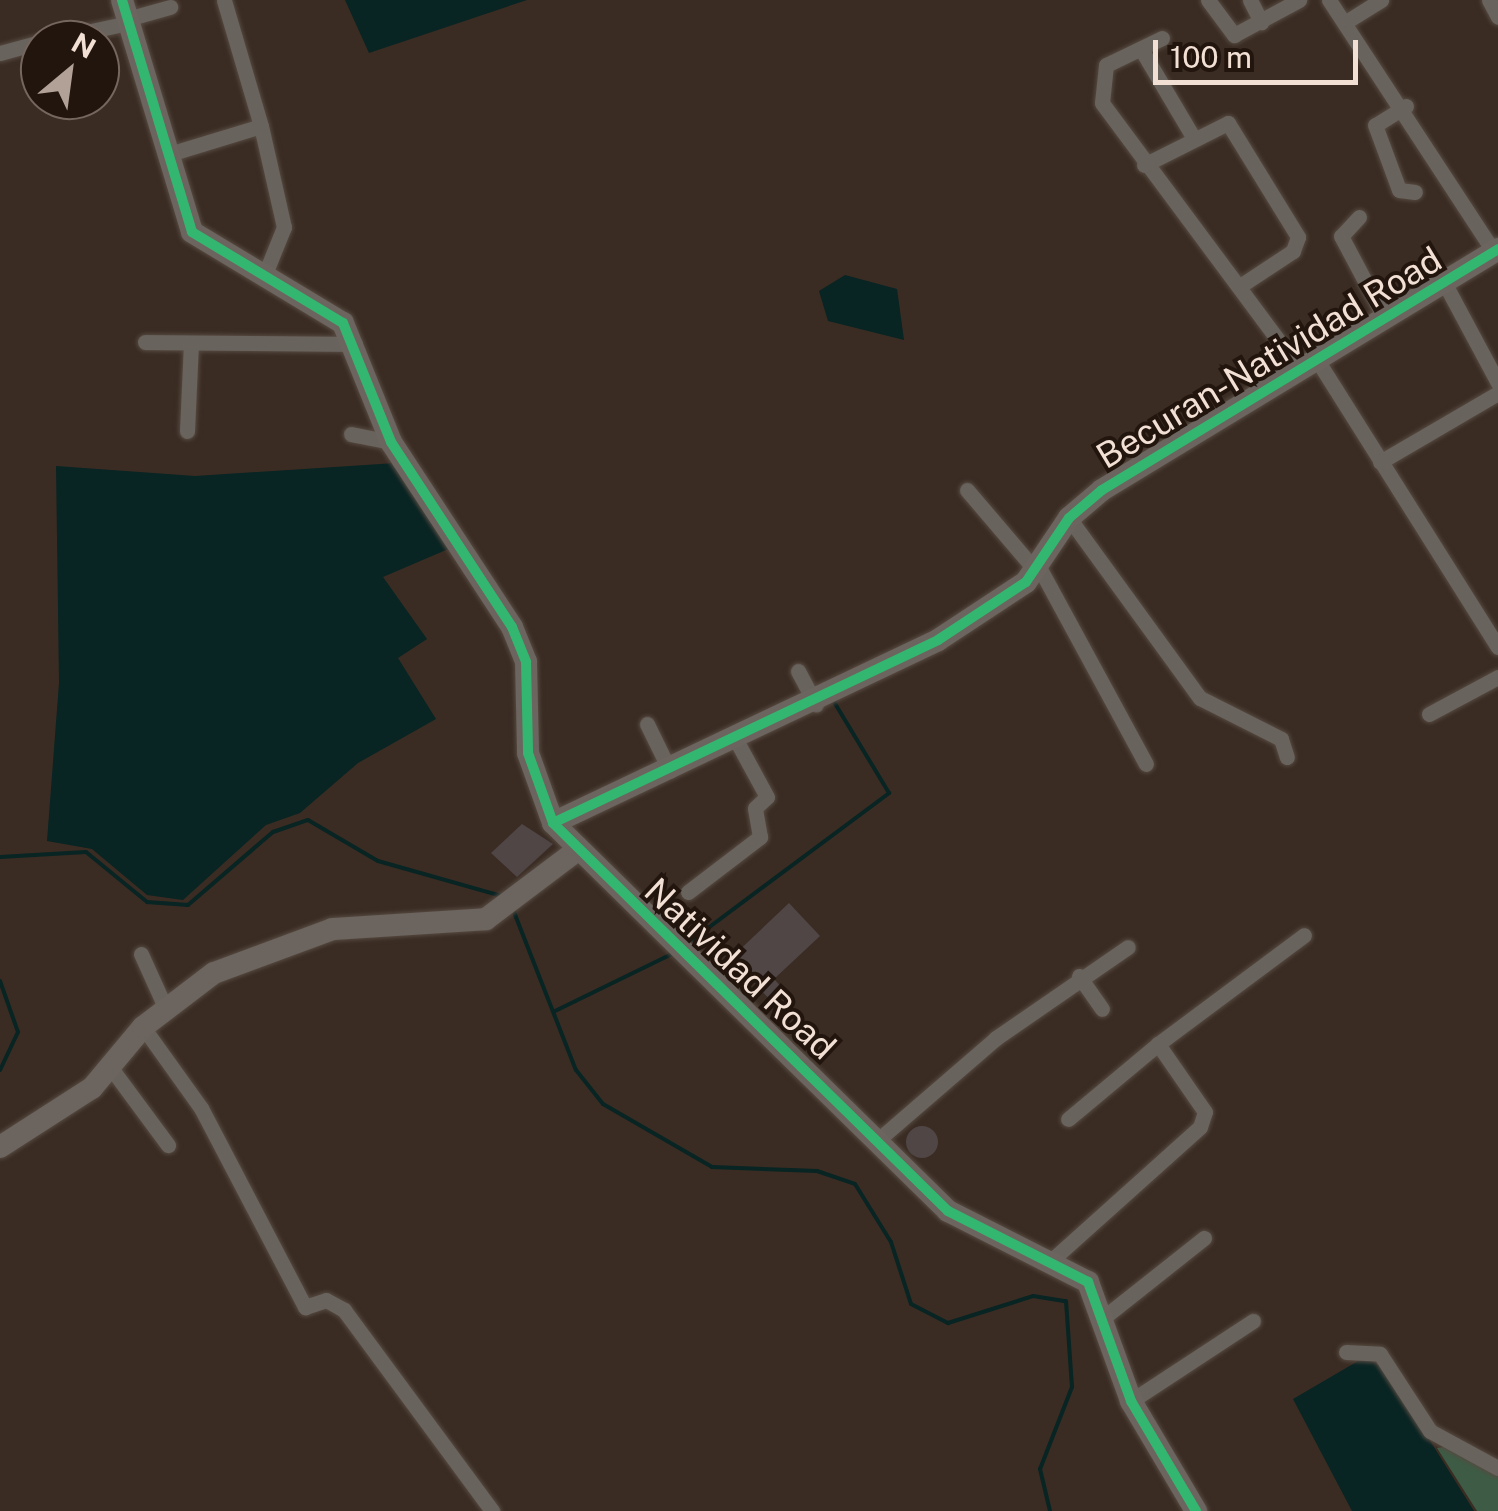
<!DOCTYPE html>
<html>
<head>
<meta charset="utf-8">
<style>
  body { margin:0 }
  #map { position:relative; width:1498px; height:1511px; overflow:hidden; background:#3a2c23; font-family:"Public Sans",sans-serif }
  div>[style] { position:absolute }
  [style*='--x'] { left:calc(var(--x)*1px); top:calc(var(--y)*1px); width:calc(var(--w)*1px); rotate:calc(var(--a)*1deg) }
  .green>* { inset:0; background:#3e5c45 }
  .water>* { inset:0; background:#082423 }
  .stream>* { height:4px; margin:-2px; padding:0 2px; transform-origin:2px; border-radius:2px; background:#082423 }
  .building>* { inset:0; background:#504646 }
  .round { border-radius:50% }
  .roads { filter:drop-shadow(0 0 2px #564a41) drop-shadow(0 0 2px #564a41) }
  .street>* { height:15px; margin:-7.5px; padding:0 7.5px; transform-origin:7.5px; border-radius:7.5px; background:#69635e }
  .secondary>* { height:22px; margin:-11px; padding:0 11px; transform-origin:11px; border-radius:11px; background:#6c645e }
  .cycleway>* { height:10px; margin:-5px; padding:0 5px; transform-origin:5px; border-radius:5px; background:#33b770 }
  span { translate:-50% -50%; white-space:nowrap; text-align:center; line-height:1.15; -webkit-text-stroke:8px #22150e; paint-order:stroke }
  .street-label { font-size:35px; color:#f2e0d5 }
  .north { position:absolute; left:20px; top:20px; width:100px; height:100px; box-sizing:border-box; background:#22150e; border:2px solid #75665e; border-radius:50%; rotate:29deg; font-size:28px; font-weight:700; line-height:40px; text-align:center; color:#f2e0d5 }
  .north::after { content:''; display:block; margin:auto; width:35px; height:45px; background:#b2a197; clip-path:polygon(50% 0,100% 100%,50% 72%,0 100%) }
  .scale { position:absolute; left:1153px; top:40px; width:205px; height:45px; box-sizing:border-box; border:5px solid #f2e0d5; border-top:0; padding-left:12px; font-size:30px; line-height:35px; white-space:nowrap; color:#f2e0d5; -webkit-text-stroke:8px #22150e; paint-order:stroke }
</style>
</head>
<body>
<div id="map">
  <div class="green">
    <div style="clip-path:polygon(1444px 1447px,1498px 1472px,1498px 1511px,1477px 1511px,1437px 1448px)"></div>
  </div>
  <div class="water">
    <div style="clip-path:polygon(345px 0,527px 0,369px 53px)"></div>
    <div style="clip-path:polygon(845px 275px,897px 289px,904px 340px,828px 321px,819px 291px)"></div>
    <div style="clip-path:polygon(396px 463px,460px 544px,383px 577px,427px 639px,398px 658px,436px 719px,358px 763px,300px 813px,266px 825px,183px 900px,147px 895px,92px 849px,47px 841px,59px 683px,56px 466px,195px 476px)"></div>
    <div style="clip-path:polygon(1365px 1357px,1385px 1369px,1474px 1511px,1352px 1511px,1293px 1399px)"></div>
  </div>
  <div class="stream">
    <div style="--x:0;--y:857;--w:86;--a:-3.3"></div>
    <div style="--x:86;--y:852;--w:79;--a:39.3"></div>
    <div style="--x:147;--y:902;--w:41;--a:4.2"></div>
    <div style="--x:188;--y:905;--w:112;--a:-40.7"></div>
    <div style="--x:273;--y:832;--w:37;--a:-19"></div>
    <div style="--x:308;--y:820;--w:81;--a:30.4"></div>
    <div style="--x:378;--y:861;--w:129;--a:15.8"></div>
    <div style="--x:512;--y:907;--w:175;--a:68.6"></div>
    <div style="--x:576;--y:1070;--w:43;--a:51.5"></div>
    <div style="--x:603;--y:1104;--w:126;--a:30"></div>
    <div style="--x:712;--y:1167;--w:105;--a:2.2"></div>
    <div style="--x:817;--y:1171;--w:40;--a:18.9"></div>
    <div style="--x:855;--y:1184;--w:68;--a:58.2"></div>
    <div style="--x:891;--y:1242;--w:65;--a:72.1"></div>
    <div style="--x:911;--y:1304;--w:42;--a:27.2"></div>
    <div style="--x:948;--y:1323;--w:89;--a:-17.6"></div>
    <div style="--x:1033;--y:1296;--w:33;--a:9"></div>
    <div style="--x:1066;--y:1301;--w:86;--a:86"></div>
    <div style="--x:1072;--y:1387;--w:88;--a:111.3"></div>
    <div style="--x:1040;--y:1469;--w:43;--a:76.6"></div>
    <div style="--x:688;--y:943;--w:251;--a:-36.7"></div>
    <div style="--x:889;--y:793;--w:109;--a:-121.1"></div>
    <div style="--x:0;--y:981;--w:54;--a:70.6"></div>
    <div style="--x:18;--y:1032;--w:42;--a:115.3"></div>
    <div style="--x:555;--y:1011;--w:130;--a:-26"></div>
  </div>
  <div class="building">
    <div style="clip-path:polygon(522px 824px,553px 844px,517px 877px,491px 853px)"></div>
    <div style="clip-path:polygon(789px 903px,820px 936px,774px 979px,786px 992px,774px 1004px,731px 958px)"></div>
    <div class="round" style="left:906px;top:1126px;width:32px;height:32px"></div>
  </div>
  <div class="roads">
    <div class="street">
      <div style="--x:1208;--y:0;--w:44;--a:53.4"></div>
      <div style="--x:1234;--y:35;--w:74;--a:-28.3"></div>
      <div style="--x:1250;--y:0;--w:25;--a:63"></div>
      <div style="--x:1329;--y:0;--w:301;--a:56.8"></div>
      <div style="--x:1489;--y:0;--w:19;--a:62"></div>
      <div style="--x:127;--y:19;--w:45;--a:-15.6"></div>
      <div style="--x:1349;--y:20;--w:38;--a:-32"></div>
      <div style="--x:1162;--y:38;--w:62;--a:154.3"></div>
      <div style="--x:1106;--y:65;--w:38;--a:96"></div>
      <div style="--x:1102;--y:103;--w:327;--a:53.4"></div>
      <div style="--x:49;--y:40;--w:81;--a:-12.1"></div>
      <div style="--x:1141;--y:49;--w:102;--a:59.4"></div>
      <div style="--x:0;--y:53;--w:41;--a:-15.4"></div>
      <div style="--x:1406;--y:106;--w:36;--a:148"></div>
      <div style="--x:1375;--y:125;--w:69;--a:69.7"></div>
      <div style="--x:1399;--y:190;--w:16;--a:7"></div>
      <div style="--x:261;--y:126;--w:104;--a:77.2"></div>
      <div style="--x:284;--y:227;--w:51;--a:112"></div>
      <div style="--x:166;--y:155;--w:99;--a:-17"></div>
      <div style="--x:261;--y:126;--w:131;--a:-106.4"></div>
      <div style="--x:1144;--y:165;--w:94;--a:-26.6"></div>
      <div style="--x:1228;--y:123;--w:134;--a:58.4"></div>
      <div style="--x:1298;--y:237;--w:15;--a:110"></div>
      <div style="--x:1293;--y:251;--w:64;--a:146.6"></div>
      <div style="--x:1359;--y:217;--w:26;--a:133"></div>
      <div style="--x:1341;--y:236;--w:92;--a:62"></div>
      <div style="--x:1445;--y:284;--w:112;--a:61.8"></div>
      <div style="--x:145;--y:342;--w:210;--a:0.5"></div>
      <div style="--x:1314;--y:355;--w:345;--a:57.8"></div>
      <div style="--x:187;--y:431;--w:87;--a:-87.4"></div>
      <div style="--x:351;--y:434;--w:41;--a:11.3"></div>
      <div style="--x:1380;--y:462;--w:137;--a:-30.3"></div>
      <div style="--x:967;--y:490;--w:106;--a:49.6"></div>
      <div style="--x:1069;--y:518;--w:223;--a:54"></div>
      <div style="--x:1200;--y:698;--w:91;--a:26.8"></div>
      <div style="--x:1281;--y:739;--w:19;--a:72"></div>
      <div style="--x:1039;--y:567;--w:224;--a:61.5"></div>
      <div style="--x:798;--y:671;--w:38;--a:62"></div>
      <div style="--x:1429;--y:714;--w:78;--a:-28.2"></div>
      <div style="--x:647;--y:724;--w:52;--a:63.9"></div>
      <div style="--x:688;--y:892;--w:91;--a:-37.4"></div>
      <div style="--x:760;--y:837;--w:29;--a:-100"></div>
      <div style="--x:755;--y:808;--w:16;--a:-43"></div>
      <div style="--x:767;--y:797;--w:65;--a:-118.5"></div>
      <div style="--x:141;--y:954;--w:58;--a:65.6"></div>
      <div style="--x:1079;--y:976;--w:40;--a:55.1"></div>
      <div style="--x:143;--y:1027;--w:100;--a:54.4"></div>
      <div style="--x:201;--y:1108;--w:225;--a:62.4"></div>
      <div style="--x:305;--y:1307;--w:22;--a:-18"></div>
      <div style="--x:326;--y:1300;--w:21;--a:29"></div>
      <div style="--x:344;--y:1310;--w:250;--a:53.6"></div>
      <div style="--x:1158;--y:1044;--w:182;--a:-36.7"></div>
      <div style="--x:111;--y:1068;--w:96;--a:53.5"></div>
      <div style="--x:878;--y:1140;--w:156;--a:-40.8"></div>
      <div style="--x:996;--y:1038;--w:160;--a:-34.6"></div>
      <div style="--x:1054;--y:1258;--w:196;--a:-41.9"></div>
      <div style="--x:1200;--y:1127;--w:16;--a:-72"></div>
      <div style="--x:1205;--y:1112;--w:83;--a:-124.7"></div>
      <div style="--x:1158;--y:1044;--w:117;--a:140.2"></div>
      <div style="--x:1103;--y:1318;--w:129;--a:-38.4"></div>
      <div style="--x:1346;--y:1352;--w:34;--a:3"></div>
      <div style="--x:1380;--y:1354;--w:92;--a:57"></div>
      <div style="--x:1430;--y:1431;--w:77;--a:28.6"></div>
      <div style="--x:1131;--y:1401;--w:146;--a:-33.3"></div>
    </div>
    <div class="secondary">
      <div style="--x:122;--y:0;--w:242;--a:73.2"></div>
      <div style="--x:192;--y:232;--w:176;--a:31.1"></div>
      <div style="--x:343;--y:323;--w:128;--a:68"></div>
      <div style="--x:391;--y:442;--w:221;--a:56.8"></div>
      <div style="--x:512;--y:627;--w:38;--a:68"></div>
      <div style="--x:526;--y:662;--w:91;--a:88.7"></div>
      <div style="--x:528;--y:753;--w:74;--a:70.3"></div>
      <div style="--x:553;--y:823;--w:554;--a:44.49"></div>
      <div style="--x:948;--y:1211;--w:157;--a:26.9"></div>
      <div style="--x:1088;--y:1282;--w:127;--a:70.1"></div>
      <div style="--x:1131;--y:1401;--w:128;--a:59.4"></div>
      <div style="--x:553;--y:823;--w:426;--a:-25.4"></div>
      <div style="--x:938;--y:640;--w:105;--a:-33.4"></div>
      <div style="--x:1026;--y:582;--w:77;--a:-56.1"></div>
      <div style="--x:1069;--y:518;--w:43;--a:-40.3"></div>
      <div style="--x:1102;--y:490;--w:464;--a:-31.3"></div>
      <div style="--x:0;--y:1147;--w:109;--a:-32.7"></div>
      <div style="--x:92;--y:1088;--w:80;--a:-50.1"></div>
      <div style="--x:143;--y:1027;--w:89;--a:-37.3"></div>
      <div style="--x:214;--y:973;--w:127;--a:-20.3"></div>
      <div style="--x:333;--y:929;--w:153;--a:-3.7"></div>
      <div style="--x:486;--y:919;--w:111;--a:-37"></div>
    </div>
  </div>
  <div class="cycleway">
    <div style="--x:122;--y:0;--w:242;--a:73.2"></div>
    <div style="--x:192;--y:232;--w:176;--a:31.1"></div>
    <div style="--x:343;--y:323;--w:128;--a:68"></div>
    <div style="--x:391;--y:442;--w:221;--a:56.8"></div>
    <div style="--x:512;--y:627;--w:38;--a:68"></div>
    <div style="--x:526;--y:662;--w:91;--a:88.7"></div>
    <div style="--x:528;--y:753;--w:74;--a:70.3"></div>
    <div style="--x:553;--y:823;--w:554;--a:44.49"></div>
    <div style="--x:948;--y:1211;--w:157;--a:26.9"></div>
    <div style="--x:1088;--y:1282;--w:127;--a:70.1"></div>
    <div style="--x:1131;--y:1401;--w:128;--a:59.4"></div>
    <div style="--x:553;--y:823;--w:426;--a:-25.4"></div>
    <div style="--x:938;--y:640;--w:105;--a:-33.4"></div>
    <div style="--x:1026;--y:582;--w:77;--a:-56.1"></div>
    <div style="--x:1069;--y:518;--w:43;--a:-40.3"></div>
    <div style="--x:1102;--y:490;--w:464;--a:-31.3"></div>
  </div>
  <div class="street-label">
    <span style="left:1269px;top:358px;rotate:-31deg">Becuran-Natividad Road</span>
    <span style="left:740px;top:969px;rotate:43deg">Natividad Road</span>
  </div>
  <div class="north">N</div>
  <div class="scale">100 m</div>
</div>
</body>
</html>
